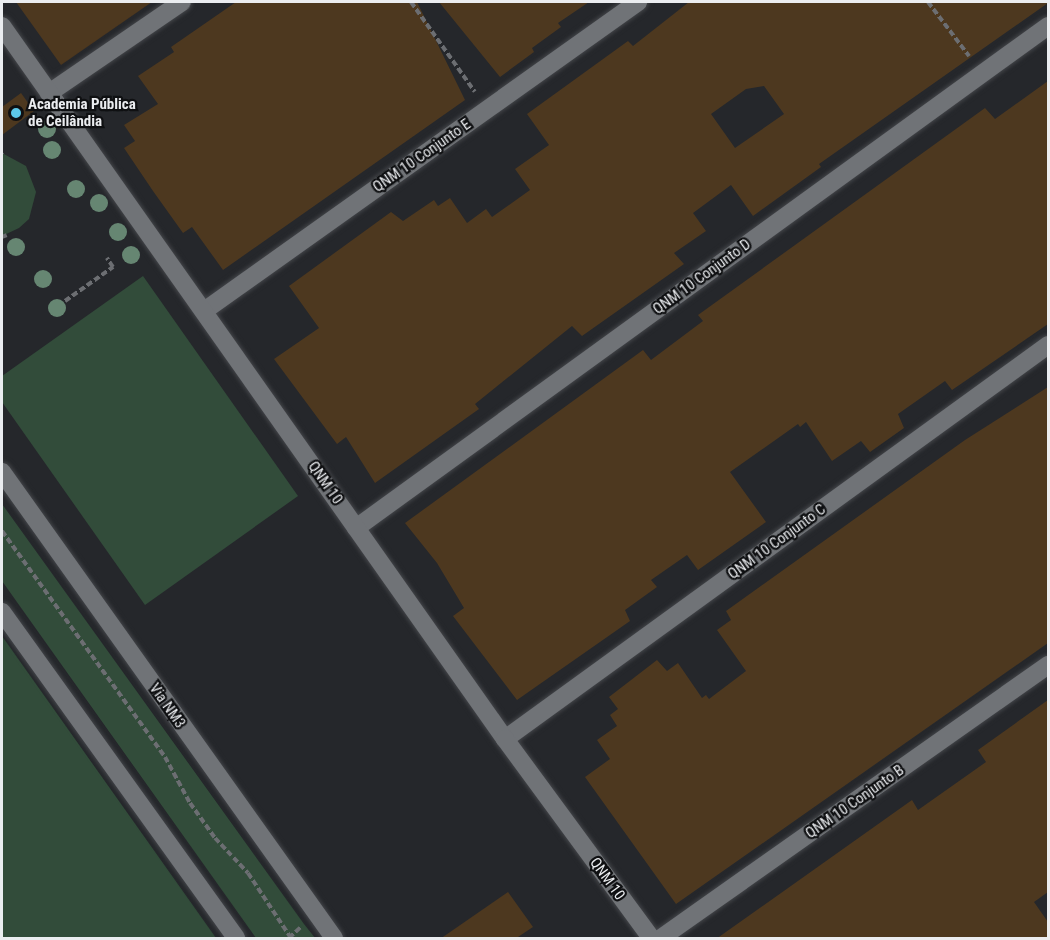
<!DOCTYPE html>
<html>
<head>
<meta charset="utf-8">
<style>
  body { margin:0 }
  #map { position:relative; width:1050px; height:940px; overflow:hidden; background:#25272b; font-family:"Roboto Condensed",sans-serif }
  div>[style] { position:absolute }
  [style*='--x'] { left:calc(var(--x)*1px); top:calc(var(--y)*1px); width:calc(var(--w)*1px); rotate:calc(var(--a)*1deg) }
  .green>* { inset:0; background:#324c3a }
  .building>* { inset:0; background:#4d381f }
  .path>* { height:4px; margin-top:-2px; transform-origin:0; background:repeating-linear-gradient(90deg,#6c6e72 0 6px,transparent 0 9px) }
  .roads { filter:drop-shadow(0 0 2px #434549) drop-shadow(0 0 2px #434549) }
  .minor>* { height:18px; margin:-9px; padding:0 9px; transform-origin:9px; border-radius:9px; background:#707377 }
  .tertiary>* { height:18px; margin:-9px; padding:0 9px; transform-origin:9px; border-radius:9px; background:#707377 }
  .secondary>* { height:18px; margin:-9px; padding:0 9px; transform-origin:9px; border-radius:9px; background:#707377 }
  .trees>* { width:18px; height:18px; margin:-9px; border-radius:50%; background:#668672 }
  .dots>* { width:16px; height:16px; translate:-50% -50%; box-sizing:border-box; border:3px solid #0f1012; border-radius:50% }
  span { translate:-50% -50%; white-space:nowrap; text-align:center; line-height:1.15; -webkit-text-stroke:4.5px #0f1012; paint-order:stroke }
  .poi-label { font-size:15px; color:#ebedf0; font-weight:700 }
  .left { translate:0 -50%; text-align:left }
  .street-label { font-size:15px; color:#ebedf0 }
  .frame { position:absolute; inset:0; border:3px solid #ebedf0; pointer-events:none }
</style>
</head>
<body>
<div id="map">
  <div class="green">
    <div style="clip-path:polygon(2px 153px,26px 166px,36px 192px,29px 219px,19px 228px,2px 236px)"></div>
    <div style="clip-path:polygon(143px 276px,298px 496px,145px 605px,2px 402px,2px 376px)"></div>
    <div style="clip-path:polygon(2px 504px,304px 924px,315px 938px,256px 938px,2px 581px)"></div>
    <div style="clip-path:polygon(2px 636px,216px 938px,2px 938px)"></div>
  </div>
  <div class="building">
    <div style="clip-path:polygon(16px 2px,152px 2px,61px 65px)"></div>
    <div style="clip-path:polygon(236px 2px,417px 2px,465px 100px,223px 270px,192px 227px,183px 233px,153px 191px,124px 148px,135px 141px,124px 125px,158px 104px,138px 76px,174px 52px,171px 47px)"></div>
    <div style="clip-path:polygon(439px 2px,589px 2px,558px 23px,561px 27px,532px 48px,534px 52px,500px 77px)"></div>
    <div style="clip-path:polygon(evenodd,689px 2px,1048px 3px,819px 164px,821px 167px,753px 216px,731px 185px,693px 213px,706px 231px,674px 253px,684px 264px,582px 336px,572px 326px,475px 404px,479px 409px,375px 483px,346px 437px,337px 444px,274px 359px,319px 328px,289px 286px,391px 212px,403px 221px,434px 200px,438px 206px,450px 198px,467px 223px,486px 209px,492px 217px,530px 190px,515px 169px,549px 145px,527px 114px,628px 41px,633px 46px,689px 2px,764px 86px,784px 114px,735px 148px,711px 114px,746px 89px,764px 86px)"></div>
    <div style="clip-path:polygon(1048px 81px,1048px 324px,952px 390px,945px 381px,898px 414px,904px 428px,870px 452px,861px 441px,832px 461px,806px 422px,800px 427px,798px 424px,730px 472px,766px 522px,698px 570px,687px 555px,651px 580px,657px 587px,625px 610px,630px 621px,517px 700px,453px 616px,464px 608px,437px 563px,405px 523px,643px 350px,651px 360px,703px 321px,698px 315px,985px 108px,995px 119px)"></div>
    <div style="clip-path:polygon(21px 93px,34px 111px,2px 135px,2px 107px)"></div>
    <div style="clip-path:polygon(1048px 387px,1048px 643px,676px 904px,585px 777px,610px 759px,597px 740px,617px 726px,610px 715px,618px 709px,609px 697px,657px 660px,667px 671px,678px 663px,702px 698px,706px 695px,709px 699px,746px 671px,717px 630px,731px 620px,726px 611px,965px 440px)"></div>
    <div style="clip-path:polygon(1048px 700px,1048px 892px,1034px 902px,1048px 922px,1048px 939px,716px 939px,912px 800px,918px 810px,986px 762px,978px 750px)"></div>
    <div style="clip-path:polygon(508px 892px,533px 927px,515px 939px,440px 939px)"></div>
  </div>
  <div class="path">
    <div style="--x:411;--y:2;--w:110;--a:54.6"></div>
    <div style="--x:928;--y:2;--w:68;--a:52.8"></div>
    <div style="--x:2;--y:153;--w:1;--a:-45"></div>
    <div style="--x:2;--y:237;--w:5;--a:-22"></div>
    <div style="--x:65;--y:301;--w:59;--a:-35.3"></div>
    <div style="--x:113;--y:267;--w:11;--a:-124"></div>
    <div style="--x:2;--y:531;--w:279;--a:54.2"></div>
    <div style="--x:165;--y:757;--w:52;--a:61.5"></div>
    <div style="--x:190;--y:803;--w:43;--a:54.5"></div>
    <div style="--x:215;--y:838;--w:48;--a:46.7"></div>
    <div style="--x:248;--y:873;--w:78;--a:56.5"></div>
    <div style="--x:289;--y:938;--w:16;--a:-43"></div>
  </div>
  <div class="roads">
    <div class="minor">
      <div style="--x:49;--y:93;--w:161;--a:-34.4"></div>
      <div style="--x:204;--y:311;--w:533;--a:-35.45"></div>
      <div style="--x:356;--y:528;--w:855;--a:-35.96"></div>
      <div style="--x:505;--y:739;--w:671;--a:-35.96"></div>
      <div style="--x:661;--y:938;--w:474;--a:-35.2"></div>
    </div>
    <div class="tertiary">
      <div style="--x:2;--y:26;--w:873;--a:54.8"></div>
      <div style="--x:505;--y:739;--w:247;--a:53.7"></div>
    </div>
    <div class="secondary">
      <div style="--x:2;--y:472;--w:572;--a:54.53"></div>
      <div style="--x:2;--y:612;--w:401;--a:54.3"></div>
    </div>
  </div>
  <div class="trees">
    <div style="left:47px;top:129px"></div>
    <div style="left:52px;top:150px"></div>
    <div style="left:76px;top:189px"></div>
    <div style="left:99px;top:203px"></div>
    <div style="left:118px;top:232px"></div>
    <div style="left:16px;top:247px"></div>
    <div style="left:131px;top:255px"></div>
    <div style="left:43px;top:279px"></div>
    <div style="left:57px;top:308px"></div>
  </div>
  <div class="dots">
    <div style="left:16px;top:113px;background:#5cc7e8"></div>
  </div>
  <div class="poi-label">
    <span class="left" style="left:28px;top:113px">Academia Pública<br>de Ceilândia</span>
  </div>
  <div class="street-label">
    <span style="left:422px;top:156px;rotate:-35deg">QNM 10 Conjunto E</span>
    <span style="left:702px;top:277px;rotate:-36deg">QNM 10 Conjunto D</span>
    <span style="left:325px;top:483px;rotate:55deg">QNM 10</span>
    <span style="left:777px;top:542px;rotate:-36deg">QNM 10 Conjunto C</span>
    <span style="left:167px;top:706px;rotate:55deg">Via NM3</span>
    <span style="left:855px;top:802px;rotate:-35deg">QNM 10 Conjunto B</span>
    <span style="left:607px;top:879px;rotate:54deg">QNM 10</span>
  </div>
  <div class="frame"></div>
</div>
</body>
</html>
